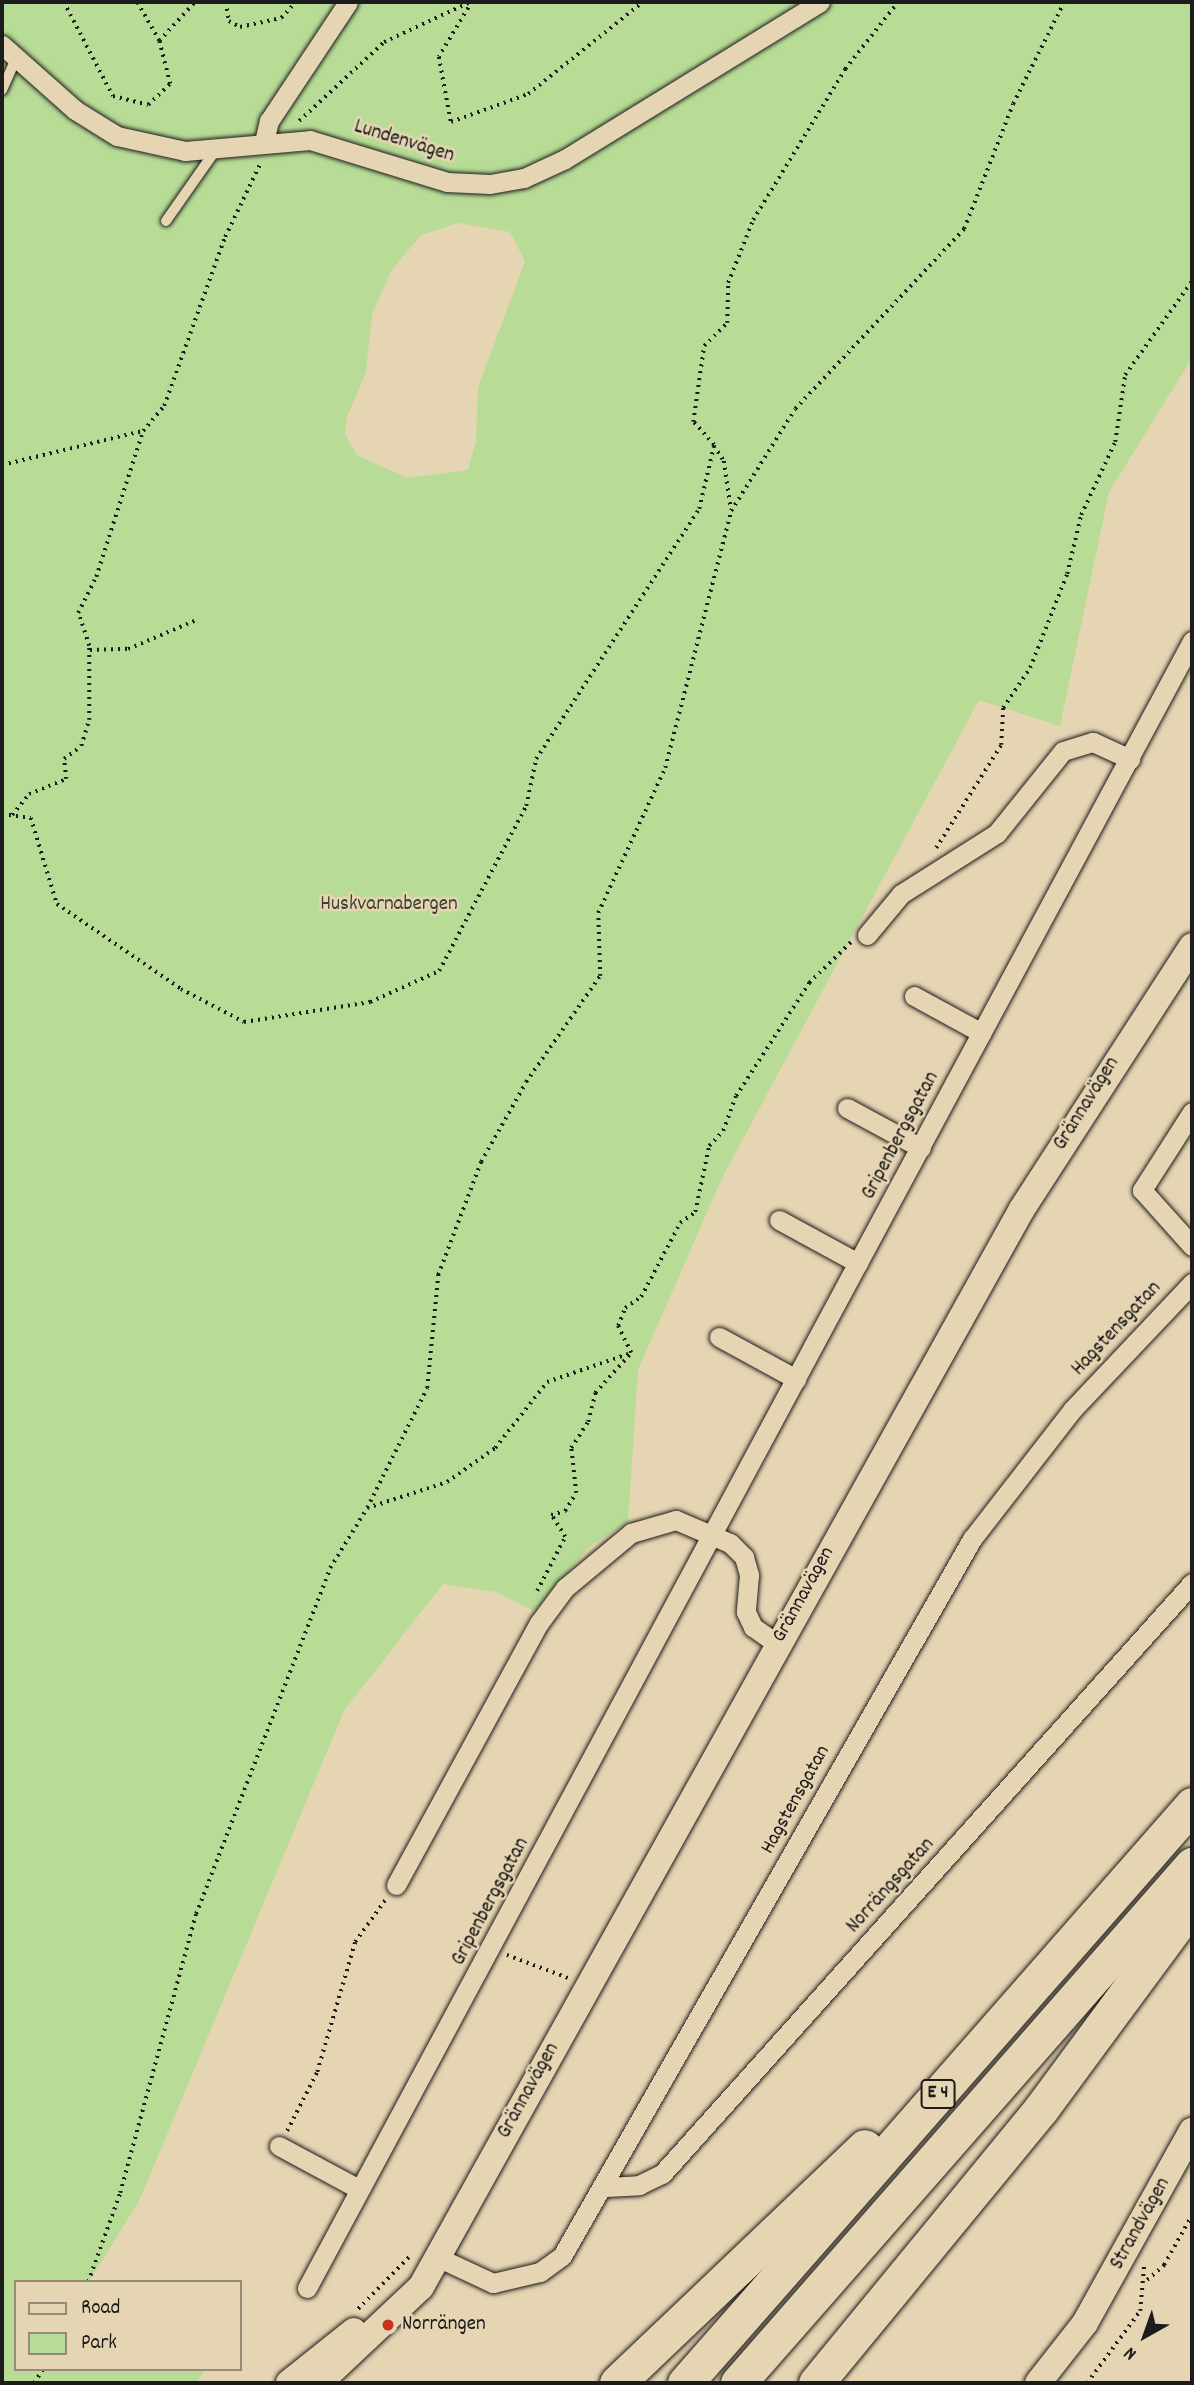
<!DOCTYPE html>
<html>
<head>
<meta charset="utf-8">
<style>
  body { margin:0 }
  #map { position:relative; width:1194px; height:2385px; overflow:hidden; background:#e6d5b2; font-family:Dekko,sans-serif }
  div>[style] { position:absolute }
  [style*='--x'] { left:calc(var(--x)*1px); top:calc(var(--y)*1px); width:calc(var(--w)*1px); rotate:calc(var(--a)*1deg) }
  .green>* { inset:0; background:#b8dc96 }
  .path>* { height:3.5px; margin-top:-1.75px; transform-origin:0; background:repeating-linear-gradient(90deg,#1c1c1c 0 2px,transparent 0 7px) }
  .roads { filter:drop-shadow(0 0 2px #1c1c1c) drop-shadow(0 0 2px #1c1c1c) }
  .lane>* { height:10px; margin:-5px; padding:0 5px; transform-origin:5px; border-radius:5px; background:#e6d5b2 }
  .street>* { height:19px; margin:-9.5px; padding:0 9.5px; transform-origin:9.5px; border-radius:9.5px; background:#e6d5b2 }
  .secondary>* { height:26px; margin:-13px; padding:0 13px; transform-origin:13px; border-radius:13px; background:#e6d5b2 }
  .highway>* { height:35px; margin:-17.5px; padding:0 17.5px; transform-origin:17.5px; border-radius:17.5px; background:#e6d5b2 }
  .dots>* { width:19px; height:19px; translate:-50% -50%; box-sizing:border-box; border:4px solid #e6d5b2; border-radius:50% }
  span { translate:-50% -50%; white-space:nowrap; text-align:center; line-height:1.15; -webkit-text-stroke:5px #e6d5b2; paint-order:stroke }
  .shield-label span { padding:2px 5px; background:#e6d5b2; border:2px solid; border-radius:5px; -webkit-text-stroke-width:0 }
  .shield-label { font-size:19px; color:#1c1c1c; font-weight:700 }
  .street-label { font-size:21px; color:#1c1c1c }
  .park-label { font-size:21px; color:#3b4234 }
  .poi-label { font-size:21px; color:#1c1c1c }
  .left { translate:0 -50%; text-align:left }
  .frame { position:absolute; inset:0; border:4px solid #1c1c1c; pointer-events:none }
  .legend { position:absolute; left:14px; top:2280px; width:228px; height:91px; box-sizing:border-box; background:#e6d5b2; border:2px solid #958b76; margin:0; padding:9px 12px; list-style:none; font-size:21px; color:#1c1c1c }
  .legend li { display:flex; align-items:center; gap:14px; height:35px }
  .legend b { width:35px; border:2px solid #958b76 }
  .north { position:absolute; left:1110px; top:2301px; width:70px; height:70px; -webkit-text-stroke:5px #e6d5b2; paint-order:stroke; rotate:220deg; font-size:19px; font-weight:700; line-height:28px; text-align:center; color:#1c1c1c }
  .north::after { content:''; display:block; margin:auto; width:24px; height:32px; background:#1c1c1c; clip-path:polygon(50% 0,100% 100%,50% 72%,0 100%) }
</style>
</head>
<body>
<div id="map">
  <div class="green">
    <div style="clip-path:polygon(evenodd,2px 2px,1192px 2px,1192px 358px,1109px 492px,1060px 726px,979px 700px,722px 1178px,638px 1370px,628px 1522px,589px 1547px,534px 1611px,496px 1592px,443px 1584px,344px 1711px,140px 2199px,89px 2282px,16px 2282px,16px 2369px,205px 2369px,197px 2383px,2px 2383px,2px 2px,458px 223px,510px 232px,525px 261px,478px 388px,476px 441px,468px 470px,407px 478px,357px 455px,345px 434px,347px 417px,366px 372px,372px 314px,391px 271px,421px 235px,458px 223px)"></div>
  </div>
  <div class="path">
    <div style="--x:64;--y:2;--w:106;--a:62.5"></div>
    <div style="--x:113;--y:96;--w:36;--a:14"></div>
    <div style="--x:148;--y:105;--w:30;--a:-44"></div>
    <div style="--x:170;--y:84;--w:44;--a:-104.3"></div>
    <div style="--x:159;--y:41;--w:45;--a:-119.4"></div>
    <div style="--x:226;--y:2;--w:19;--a:81"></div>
    <div style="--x:229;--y:21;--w:13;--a:29"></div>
    <div style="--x:240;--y:27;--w:42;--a:-12.4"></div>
    <div style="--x:281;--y:18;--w:22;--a:-47"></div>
    <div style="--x:472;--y:2;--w:64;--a:121"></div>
    <div style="--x:439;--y:57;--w:66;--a:79.5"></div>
    <div style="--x:451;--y:122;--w:82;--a:-20"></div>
    <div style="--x:528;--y:94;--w:147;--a:-38.7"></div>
    <div style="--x:159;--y:41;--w:53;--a:-47.3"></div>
    <div style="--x:299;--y:121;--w:116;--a:-42.9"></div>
    <div style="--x:384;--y:42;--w:95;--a:-24.9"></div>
    <div style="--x:714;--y:446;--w:18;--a:56"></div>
    <div style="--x:724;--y:461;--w:49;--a:81.7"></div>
    <div style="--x:2;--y:465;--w:145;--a:-13.6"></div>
    <div style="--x:143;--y:431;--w:33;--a:-50"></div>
    <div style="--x:164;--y:406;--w:180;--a:-70.2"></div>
    <div style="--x:225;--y:237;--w:81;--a:-64.4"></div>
    <div style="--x:90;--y:650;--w:38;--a:-2"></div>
    <div style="--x:128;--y:649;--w:72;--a:-23"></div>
    <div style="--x:2;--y:814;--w:29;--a:8"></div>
    <div style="--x:31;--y:818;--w:90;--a:73.2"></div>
    <div style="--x:57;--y:904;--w:150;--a:34.4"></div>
    <div style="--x:181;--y:989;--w:71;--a:27.6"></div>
    <div style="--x:244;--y:1022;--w:128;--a:-9"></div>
    <div style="--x:370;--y:1002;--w:76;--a:-24.2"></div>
    <div style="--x:439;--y:971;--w:187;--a:-62.2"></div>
    <div style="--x:526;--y:806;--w:48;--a:-78"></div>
    <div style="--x:536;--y:759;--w:298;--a:-56.9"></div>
    <div style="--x:699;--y:509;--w:66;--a:-76.8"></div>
    <div style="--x:714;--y:445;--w:31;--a:-132"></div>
    <div style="--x:693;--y:422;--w:77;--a:-81.8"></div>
    <div style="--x:704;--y:346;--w:33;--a:-45"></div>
    <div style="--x:727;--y:323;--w:40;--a:-88.6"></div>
    <div style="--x:728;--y:283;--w:68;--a:-68.4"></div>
    <div style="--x:753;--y:220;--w:177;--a:-58.6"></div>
    <div style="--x:845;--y:69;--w:85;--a:-51.7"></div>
    <div style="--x:12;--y:815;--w:27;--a:-51"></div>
    <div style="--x:29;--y:794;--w:40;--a:-22"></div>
    <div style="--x:66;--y:779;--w:20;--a:-96"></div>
    <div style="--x:64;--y:759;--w:21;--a:-37"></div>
    <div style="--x:81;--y:746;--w:27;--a:-73"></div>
    <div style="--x:89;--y:720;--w:74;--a:-90"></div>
    <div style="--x:89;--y:646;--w:35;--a:-108"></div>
    <div style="--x:78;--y:613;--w:40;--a:-63.4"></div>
    <div style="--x:96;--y:577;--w:153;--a:-72.2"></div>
    <div style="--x:936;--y:848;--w:122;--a:-57.7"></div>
    <div style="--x:1001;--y:745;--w:37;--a:-87"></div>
    <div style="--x:1003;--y:708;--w:48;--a:-56"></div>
    <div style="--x:1030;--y:668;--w:101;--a:-68.5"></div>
    <div style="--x:1067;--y:574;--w:61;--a:-76.7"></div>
    <div style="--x:1081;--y:515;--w:81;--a:-65"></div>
    <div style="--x:1115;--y:442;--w:68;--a:-81.5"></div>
    <div style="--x:1125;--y:375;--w:115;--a:-54.5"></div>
    <div style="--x:367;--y:1508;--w:134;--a:-63.4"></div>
    <div style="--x:427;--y:1388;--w:114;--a:-84.4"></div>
    <div style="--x:438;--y:1275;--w:121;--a:-69.2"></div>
    <div style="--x:481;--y:1162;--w:92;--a:-60.6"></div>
    <div style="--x:526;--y:1082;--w:129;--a:-55.1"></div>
    <div style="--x:600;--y:976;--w:63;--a:-91.8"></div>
    <div style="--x:598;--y:913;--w:160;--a:-65.2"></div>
    <div style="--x:665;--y:768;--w:265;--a:-75.6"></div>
    <div style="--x:731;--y:511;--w:120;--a:-57.9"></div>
    <div style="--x:795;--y:409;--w:247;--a:-46.8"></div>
    <div style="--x:964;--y:229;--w:134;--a:-68.6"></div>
    <div style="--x:1013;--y:104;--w:114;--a:-63.4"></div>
    <div style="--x:537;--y:1591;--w:61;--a:-62.6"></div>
    <div style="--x:565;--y:1537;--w:26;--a:-122"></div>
    <div style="--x:551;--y:1515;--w:15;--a:-16"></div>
    <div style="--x:565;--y:1511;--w:21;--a:-59"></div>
    <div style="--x:576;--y:1493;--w:45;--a:-96.3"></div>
    <div style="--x:571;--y:1448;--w:31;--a:-57"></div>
    <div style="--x:588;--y:1422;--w:30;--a:-76"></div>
    <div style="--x:595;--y:1393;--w:54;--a:-48"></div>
    <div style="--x:631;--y:1353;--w:30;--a:-116"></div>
    <div style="--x:618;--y:1326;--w:19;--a:-69"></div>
    <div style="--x:625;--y:1308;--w:19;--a:-35"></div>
    <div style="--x:641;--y:1297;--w:84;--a:-62.2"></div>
    <div style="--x:680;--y:1223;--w:19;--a:-36"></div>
    <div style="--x:695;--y:1212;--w:67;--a:-78"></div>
    <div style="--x:709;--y:1146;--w:21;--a:-47"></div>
    <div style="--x:723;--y:1131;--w:37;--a:-70"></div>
    <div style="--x:736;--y:1096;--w:135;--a:-57.1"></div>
    <div style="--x:809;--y:983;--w:59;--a:-44.3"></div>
    <div style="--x:507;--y:1955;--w:65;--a:20.7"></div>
    <div style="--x:287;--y:2131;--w:66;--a:-63"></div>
    <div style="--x:317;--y:2072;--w:135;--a:-73.7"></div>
    <div style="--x:355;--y:1942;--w:53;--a:-54.2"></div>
    <div style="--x:1147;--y:2280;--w:23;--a:-41"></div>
    <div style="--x:1164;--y:2265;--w:57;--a:-60.8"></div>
    <div style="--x:88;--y:2282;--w:95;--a:-70.2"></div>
    <div style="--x:120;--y:2193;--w:289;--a:-74.8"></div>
    <div style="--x:196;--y:1914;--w:371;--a:-68.8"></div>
    <div style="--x:330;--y:1568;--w:70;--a:-58.3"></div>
    <div style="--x:367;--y:1508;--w:84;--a:-18"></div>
    <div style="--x:447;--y:1482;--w:59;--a:-35.3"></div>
    <div style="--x:495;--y:1448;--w:84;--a:-51.8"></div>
    <div style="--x:547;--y:1382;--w:86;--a:-19.1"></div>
    <div style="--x:358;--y:2309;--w:76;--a:-45.5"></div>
    <div style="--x:34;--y:2383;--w:17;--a:-57"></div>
    <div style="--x:1087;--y:2383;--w:89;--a:-53.6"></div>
    <div style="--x:1140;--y:2311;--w:47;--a:-85.1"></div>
  </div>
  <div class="roads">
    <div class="lane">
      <div style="--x:2;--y:90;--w:35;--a:-66"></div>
      <div style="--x:166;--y:221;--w:85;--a:-55"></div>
    </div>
    <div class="street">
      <div style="--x:2;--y:45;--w:98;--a:41.7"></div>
      <div style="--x:75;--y:110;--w:49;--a:31.8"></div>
      <div style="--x:117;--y:136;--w:70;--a:12.4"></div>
      <div style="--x:185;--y:151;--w:125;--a:-5"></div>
      <div style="--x:310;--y:140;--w:143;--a:17"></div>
      <div style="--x:447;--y:182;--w:43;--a:2.7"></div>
      <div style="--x:490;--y:184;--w:35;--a:-10"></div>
      <div style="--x:524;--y:178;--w:45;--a:-24.9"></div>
      <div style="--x:565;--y:159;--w:299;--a:-31.6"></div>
      <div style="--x:264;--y:142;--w:22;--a:-77"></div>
      <div style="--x:269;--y:121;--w:143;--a:-56.4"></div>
      <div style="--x:867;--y:935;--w:53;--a:-50.3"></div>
      <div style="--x:901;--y:894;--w:114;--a:-32.4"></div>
      <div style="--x:997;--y:833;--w:105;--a:-51.2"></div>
      <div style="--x:1063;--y:751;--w:31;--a:-17"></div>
      <div style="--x:1093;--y:742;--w:41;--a:24.7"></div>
      <div style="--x:914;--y:996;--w:77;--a:28.6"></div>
      <div style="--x:847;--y:1108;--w:84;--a:28.4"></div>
      <div style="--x:1192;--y:1112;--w:93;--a:122.7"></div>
      <div style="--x:1142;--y:1190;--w:75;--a:48.2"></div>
      <div style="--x:779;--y:1220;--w:90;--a:28.6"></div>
      <div style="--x:719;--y:1337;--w:88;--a:28.6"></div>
      <div style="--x:396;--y:1885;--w:298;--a:-61.4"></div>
      <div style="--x:539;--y:1623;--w:44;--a:-53.4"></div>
      <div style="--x:565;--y:1588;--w:86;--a:-39.8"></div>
      <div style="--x:631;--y:1533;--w:47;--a:-16.1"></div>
      <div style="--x:676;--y:1520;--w:59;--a:23.1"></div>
      <div style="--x:730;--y:1543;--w:20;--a:45"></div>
      <div style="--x:744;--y:1557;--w:19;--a:74"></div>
      <div style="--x:749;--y:1575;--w:37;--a:95"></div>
      <div style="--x:746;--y:1612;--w:17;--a:65"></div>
      <div style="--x:753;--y:1627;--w:29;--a:35"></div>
      <div style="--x:279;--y:2146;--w:91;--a:28.3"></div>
      <div style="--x:606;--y:2187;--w:33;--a:-3"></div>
      <div style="--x:639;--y:2185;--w:25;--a:-26"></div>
      <div style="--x:662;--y:2174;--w:794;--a:-48.11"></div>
      <div style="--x:435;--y:2256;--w:64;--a:25"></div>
      <div style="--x:493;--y:2283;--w:48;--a:-13.2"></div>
      <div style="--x:540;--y:2272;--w:27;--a:-36"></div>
      <div style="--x:562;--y:2256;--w:826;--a:-60.24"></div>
      <div style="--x:972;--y:1539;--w:163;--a:-52.2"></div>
      <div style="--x:1072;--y:1410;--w:175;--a:-46.6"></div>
      <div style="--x:307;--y:2288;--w:1870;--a:-61.75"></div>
    </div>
    <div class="secondary">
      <div style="--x:289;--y:2383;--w:83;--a:-38.7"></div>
      <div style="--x:319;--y:2383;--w:140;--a:-43.3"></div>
      <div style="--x:421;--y:2287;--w:1234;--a:-60.86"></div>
      <div style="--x:1022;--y:1209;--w:313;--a:-57.1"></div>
      <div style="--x:1038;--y:2383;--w:76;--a:-51.9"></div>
      <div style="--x:1085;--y:2323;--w:220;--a:-60.9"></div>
    </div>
    <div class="highway">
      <div style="--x:617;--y:2383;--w:342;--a:-43.6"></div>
      <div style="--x:685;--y:2383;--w:769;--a:-48.74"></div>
      <div style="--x:738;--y:2383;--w:689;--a:-48.77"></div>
      <div style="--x:816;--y:2383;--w:355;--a:-50.6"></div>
      <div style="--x:1041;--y:2109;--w:255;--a:-53.6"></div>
    </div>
  </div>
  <div class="dots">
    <div style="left:388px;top:2325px;background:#c8321e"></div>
  </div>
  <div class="shield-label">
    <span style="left:938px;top:2094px">E 4</span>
  </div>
  <div class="street-label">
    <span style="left:404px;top:142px;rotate:17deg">Lundenvägen</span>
    <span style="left:1087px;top:1104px;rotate:-58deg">Grännavägen</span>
    <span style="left:901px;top:1136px;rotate:-62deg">Gripenbergsgatan</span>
    <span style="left:1117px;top:1329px;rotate:-47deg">Hagstensgatan</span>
    <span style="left:804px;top:1595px;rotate:-61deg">Grännavägen</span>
    <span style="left:796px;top:1800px;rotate:-61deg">Hagstensgatan</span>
    <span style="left:891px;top:1886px;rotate:-48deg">Norrängsgatan</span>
    <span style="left:491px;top:1902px;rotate:-62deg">Gripenbergsgatan</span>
    <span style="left:529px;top:2091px;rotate:-61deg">Grännavägen</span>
    <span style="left:1141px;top:2224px;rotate:-61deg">Strandvägen</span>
  </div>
  <div class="park-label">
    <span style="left:389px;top:905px">Huskvarnabergen</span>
  </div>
  <div class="poi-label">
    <span class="left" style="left:402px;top:2325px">Norrängen</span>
  </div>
  <div class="frame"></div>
  <ul class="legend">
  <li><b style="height:9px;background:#e6d5b2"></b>Road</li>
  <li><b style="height:19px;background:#b8dc96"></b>Park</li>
  </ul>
  <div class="north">N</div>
</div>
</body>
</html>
